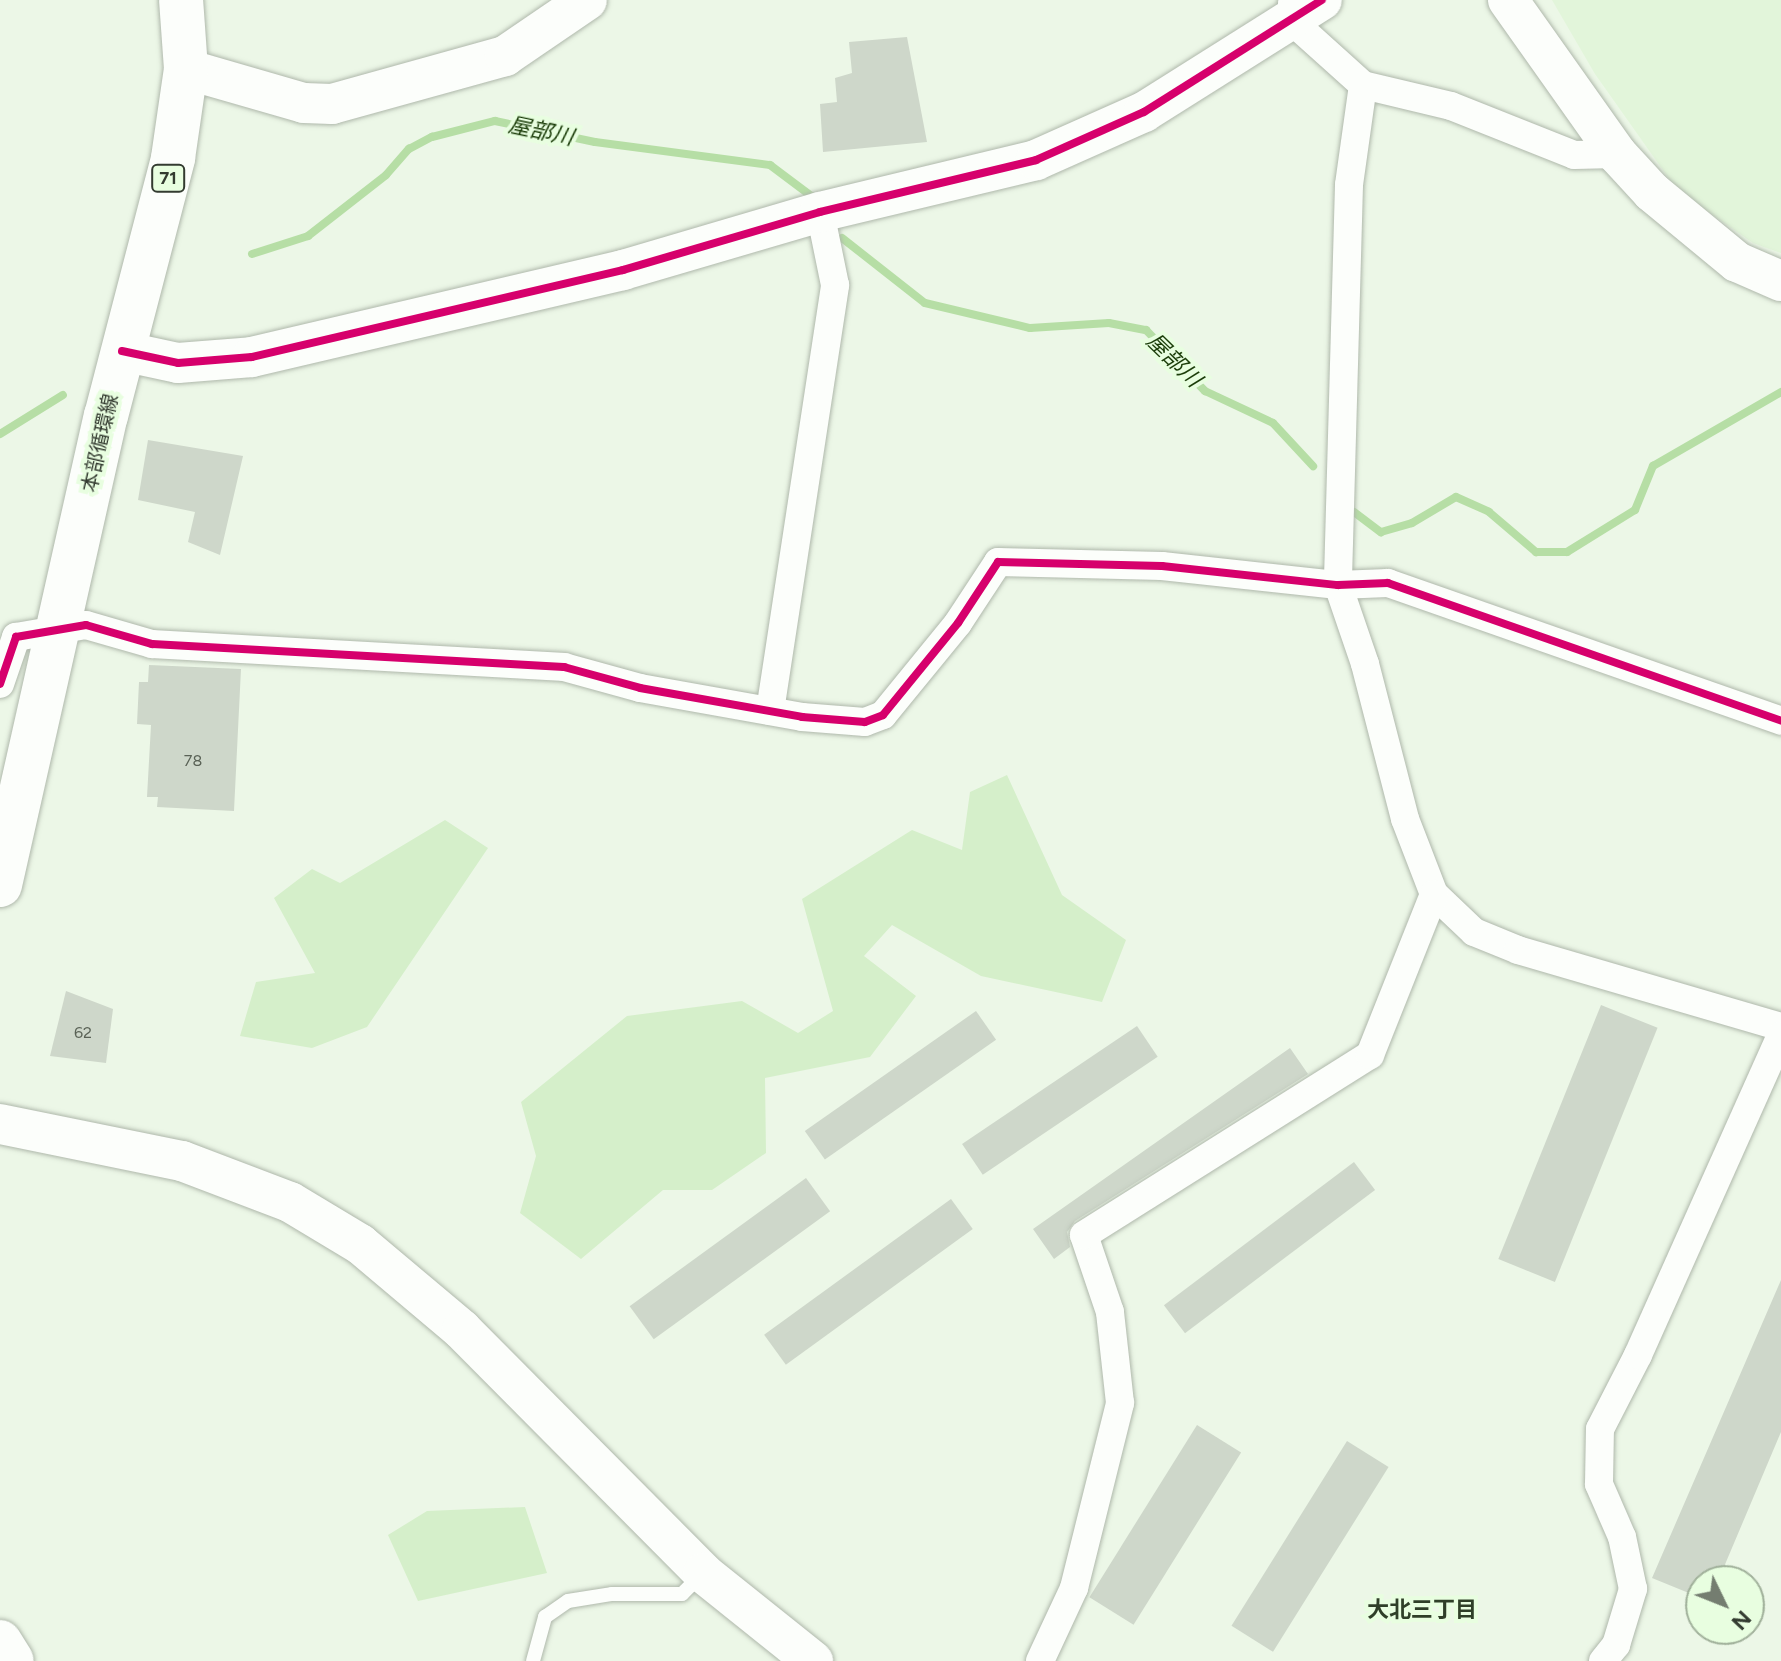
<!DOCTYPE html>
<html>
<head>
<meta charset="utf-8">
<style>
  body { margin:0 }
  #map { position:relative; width:1781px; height:1661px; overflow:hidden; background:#ecf7e7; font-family:Figtree,"Noto Sans JP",sans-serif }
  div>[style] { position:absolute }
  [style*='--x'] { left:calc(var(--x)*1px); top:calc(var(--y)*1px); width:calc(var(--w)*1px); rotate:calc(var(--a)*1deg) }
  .built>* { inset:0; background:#e2f5da }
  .green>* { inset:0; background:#d5efca }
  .stream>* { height:8px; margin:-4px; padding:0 4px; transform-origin:4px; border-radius:4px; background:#b6dea5 }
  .building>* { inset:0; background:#ced7ca; transform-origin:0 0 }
  .roads { filter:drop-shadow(0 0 2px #afb8ab) drop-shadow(0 0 2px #afb8ab) }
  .lane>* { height:14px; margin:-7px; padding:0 7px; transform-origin:7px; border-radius:7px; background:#fcfefb }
  .street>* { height:28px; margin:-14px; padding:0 14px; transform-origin:14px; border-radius:14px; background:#fcfefb }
  .secondary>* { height:40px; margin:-20px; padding:0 20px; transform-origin:20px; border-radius:20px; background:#fcfefb }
  .primary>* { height:44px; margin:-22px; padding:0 22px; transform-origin:22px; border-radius:22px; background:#fcfefb }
  .cycleway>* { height:8px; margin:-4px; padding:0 4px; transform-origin:4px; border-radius:4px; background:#d6006c }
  span { translate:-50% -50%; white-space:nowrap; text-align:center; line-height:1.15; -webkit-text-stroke:8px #e8fee0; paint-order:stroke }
  .number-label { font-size:16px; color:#5a6256 }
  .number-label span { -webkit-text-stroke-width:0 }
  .shield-label span { padding:2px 6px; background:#e8fee0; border:2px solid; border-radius:6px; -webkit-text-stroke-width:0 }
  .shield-label { font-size:18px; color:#333b30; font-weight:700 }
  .street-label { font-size:20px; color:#333b30 }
  .water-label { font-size:22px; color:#1b3d09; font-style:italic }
  .neighbourhood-label { font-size:22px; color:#2f3f28; font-weight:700 }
  .north { position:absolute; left:1685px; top:1565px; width:80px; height:80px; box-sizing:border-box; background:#e8fee0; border:2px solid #a0b09a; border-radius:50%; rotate:133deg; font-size:22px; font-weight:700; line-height:32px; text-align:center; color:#333b30 }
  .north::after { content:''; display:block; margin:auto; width:28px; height:36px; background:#747d70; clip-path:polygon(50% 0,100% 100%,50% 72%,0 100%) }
</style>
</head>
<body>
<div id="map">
  <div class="built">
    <div style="clip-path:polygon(1552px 0,1781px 0,1781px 253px,1753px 243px,1677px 190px,1595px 74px)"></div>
  </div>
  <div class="green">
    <div style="clip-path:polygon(1007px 775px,1062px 895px,1126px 940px,1102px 1002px,981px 976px,892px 925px,864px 956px,916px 996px,870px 1057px,765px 1078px,766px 1153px,712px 1190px,663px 1190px,581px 1259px,520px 1213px,536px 1156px,521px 1102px,627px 1016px,742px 1001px,798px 1033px,833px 1011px,802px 899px,912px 830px,962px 850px,970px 792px)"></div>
    <div style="clip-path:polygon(445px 820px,488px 848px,367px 1027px,312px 1048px,240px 1036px,256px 982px,315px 973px,274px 898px,312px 869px,340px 883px)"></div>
    <div style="clip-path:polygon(525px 1507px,547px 1573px,418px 1601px,388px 1535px,427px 1511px)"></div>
  </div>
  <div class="stream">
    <div style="--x:842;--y:238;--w:105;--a:38.1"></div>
    <div style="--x:925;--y:303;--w:108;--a:13.4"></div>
    <div style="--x:1030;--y:328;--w:79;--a:-3.6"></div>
    <div style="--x:1109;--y:323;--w:38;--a:11"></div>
    <div style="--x:1146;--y:330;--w:85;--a:46"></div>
    <div style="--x:1205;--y:391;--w:75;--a:25.2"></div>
    <div style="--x:1273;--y:423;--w:59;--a:47.1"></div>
    <div style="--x:252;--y:254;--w:59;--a:-17.8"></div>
    <div style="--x:308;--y:236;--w:99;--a:-38"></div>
    <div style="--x:386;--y:175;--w:35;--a:-49"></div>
    <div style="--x:409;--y:149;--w:26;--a:-28"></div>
    <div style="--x:432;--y:137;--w:65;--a:-14.3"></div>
    <div style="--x:495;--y:121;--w:102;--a:11.9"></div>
    <div style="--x:595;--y:142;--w:177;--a:7.5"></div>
    <div style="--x:770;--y:165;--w:50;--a:36.9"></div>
    <div style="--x:0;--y:434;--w:74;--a:-31.8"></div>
    <div style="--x:1354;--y:512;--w:34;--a:37"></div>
    <div style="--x:1381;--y:532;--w:32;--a:-16"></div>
    <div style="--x:1412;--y:523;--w:51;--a:-30.6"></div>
    <div style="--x:1456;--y:497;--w:36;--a:24"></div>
    <div style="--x:1489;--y:512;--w:62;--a:40.4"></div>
    <div style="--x:1536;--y:552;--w:31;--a:0"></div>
    <div style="--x:1567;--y:552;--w:80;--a:-31.7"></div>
    <div style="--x:1635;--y:510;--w:48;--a:-67.8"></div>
    <div style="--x:1653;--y:466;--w:148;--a:-30"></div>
  </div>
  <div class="building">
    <div style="clip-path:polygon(907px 37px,927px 142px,823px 152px,820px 104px,837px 102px,835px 78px,852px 73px,849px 42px)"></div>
    <div style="clip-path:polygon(148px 440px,243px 456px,220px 555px,188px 542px,195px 512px,138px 500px)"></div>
    <div style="clip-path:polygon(149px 665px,241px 669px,234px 811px,157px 807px,158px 797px,147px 797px,151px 725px,137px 724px,139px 682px,148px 682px)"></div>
    <div style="clip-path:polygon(66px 991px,113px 1009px,106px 1063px,50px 1056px)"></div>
    <div style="left:1601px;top:1005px;width:61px;height:274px;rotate:22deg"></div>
    <div style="left:976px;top:1011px;width:35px;height:209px;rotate:55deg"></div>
    <div style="left:1137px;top:1026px;width:37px;height:211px;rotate:56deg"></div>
    <div style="clip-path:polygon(1290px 1048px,1308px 1074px,1075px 1221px,1067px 1232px,1070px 1247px,1054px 1259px,1033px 1229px)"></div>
    <div style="left:1354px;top:1162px;width:35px;height:238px;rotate:53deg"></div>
    <div style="left:806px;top:1178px;width:41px;height:218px;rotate:54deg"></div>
    <div style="left:951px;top:1199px;width:37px;height:231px;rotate:54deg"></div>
    <div style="clip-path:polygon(1781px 1280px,1781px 1432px,1718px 1581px,1701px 1581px,1701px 1598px,1652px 1578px)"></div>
    <div style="left:1197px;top:1425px;width:52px;height:203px;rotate:32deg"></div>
    <div style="left:1347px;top:1441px;width:49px;height:218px;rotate:32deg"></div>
  </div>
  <div class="roads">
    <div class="lane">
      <div style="--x:533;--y:1661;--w:46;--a:-74.7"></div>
      <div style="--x:545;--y:1617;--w:28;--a:-35"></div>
      <div style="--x:568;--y:1601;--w:45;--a:-9"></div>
      <div style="--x:612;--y:1594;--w:70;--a:0"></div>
      <div style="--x:682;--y:1594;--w:27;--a:-45"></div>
    </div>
    <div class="street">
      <div style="--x:1292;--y:3;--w:19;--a:87"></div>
      <div style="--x:1293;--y:22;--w:94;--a:42"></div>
      <div style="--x:1363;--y:85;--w:90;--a:13.4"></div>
      <div style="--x:1451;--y:106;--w:132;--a:21.7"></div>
      <div style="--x:1574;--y:155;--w:43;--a:-1.3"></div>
      <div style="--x:1363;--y:85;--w:101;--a:98"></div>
      <div style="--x:1349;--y:185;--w:400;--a:91.6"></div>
      <div style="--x:1338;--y:585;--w:83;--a:71.1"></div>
      <div style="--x:1365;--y:664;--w:160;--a:75.5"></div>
      <div style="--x:1405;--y:819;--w:80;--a:68.9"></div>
      <div style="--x:1434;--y:894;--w:55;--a:43.5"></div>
      <div style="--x:1474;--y:932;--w:48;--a:22.2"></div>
      <div style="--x:1518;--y:950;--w:274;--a:16.3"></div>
      <div style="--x:0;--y:684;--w:50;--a:-71.2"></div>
      <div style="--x:16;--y:637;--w:71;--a:-9.7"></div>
      <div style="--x:86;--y:625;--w:69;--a:16.1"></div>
      <div style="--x:152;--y:644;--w:413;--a:3.2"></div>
      <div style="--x:564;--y:667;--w:79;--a:15.4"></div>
      <div style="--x:640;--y:688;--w:165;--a:10.1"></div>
      <div style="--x:802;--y:717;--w:63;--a:4.5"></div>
      <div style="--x:865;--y:722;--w:19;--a:-21"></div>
      <div style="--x:883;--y:715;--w:119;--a:-50.8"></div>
      <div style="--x:958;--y:623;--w:73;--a:-56.7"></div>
      <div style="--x:998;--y:562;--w:164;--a:1.4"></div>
      <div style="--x:1162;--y:566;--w:177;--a:6.2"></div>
      <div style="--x:1338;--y:585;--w:50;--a:-2.3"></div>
      <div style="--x:1388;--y:583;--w:417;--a:19.3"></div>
      <div style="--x:770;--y:711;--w:431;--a:-81.3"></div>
      <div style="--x:835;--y:285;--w:75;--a:-101.6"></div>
      <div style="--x:1040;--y:1661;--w:81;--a:-65"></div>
      <div style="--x:1074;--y:1588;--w:191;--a:-76"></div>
      <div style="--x:1120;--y:1403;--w:92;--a:-96.3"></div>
      <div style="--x:1110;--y:1312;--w:81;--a:-108.7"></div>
      <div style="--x:1084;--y:1235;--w:338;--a:-32.2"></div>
      <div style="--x:1370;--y:1055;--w:173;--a:-68.3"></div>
      <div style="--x:1603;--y:1661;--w:21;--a:-51"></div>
      <div style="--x:1616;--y:1645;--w:59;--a:-73.1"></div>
      <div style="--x:1633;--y:1589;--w:53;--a:-101.9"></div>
      <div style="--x:1622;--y:1537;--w:58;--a:-113.5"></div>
      <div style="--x:1599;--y:1484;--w:55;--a:-89"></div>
      <div style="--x:1600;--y:1429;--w:83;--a:-62.8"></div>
      <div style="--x:1638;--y:1355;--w:350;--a:-65.9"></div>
    </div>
    <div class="secondary">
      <div style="--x:1508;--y:0;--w:189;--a:54.7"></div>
      <div style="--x:1617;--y:154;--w:52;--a:47.4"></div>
      <div style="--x:1652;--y:192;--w:110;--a:39.5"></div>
      <div style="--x:1737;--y:262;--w:48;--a:23.4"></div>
      <div style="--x:186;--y:69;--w:123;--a:16.1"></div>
      <div style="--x:304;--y:103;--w:28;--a:2"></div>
      <div style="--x:332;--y:104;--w:180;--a:-15.5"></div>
      <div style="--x:505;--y:56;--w:99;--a:-34.3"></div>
      <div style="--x:122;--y:351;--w:57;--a:12.1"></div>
      <div style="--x:178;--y:363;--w:74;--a:-4.6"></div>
      <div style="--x:252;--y:357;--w:381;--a:-13.2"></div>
      <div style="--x:623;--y:270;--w:205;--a:-16.4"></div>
      <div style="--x:820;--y:212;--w:222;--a:-13.5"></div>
      <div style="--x:1036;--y:160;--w:118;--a:-24"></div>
      <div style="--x:1144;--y:112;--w:210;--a:-32.2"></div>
      <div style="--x:0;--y:1124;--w:186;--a:11.5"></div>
      <div style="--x:182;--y:1161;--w:116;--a:20.8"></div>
      <div style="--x:290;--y:1202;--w:82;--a:31"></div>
      <div style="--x:360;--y:1244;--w:133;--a:40.1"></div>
      <div style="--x:462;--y:1330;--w:342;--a:45.2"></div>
      <div style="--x:703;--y:1573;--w:141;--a:38.7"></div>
    </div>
    <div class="primary">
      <div style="--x:0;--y:885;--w:481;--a:-77.3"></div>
      <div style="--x:106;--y:416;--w:267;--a:-75.4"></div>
      <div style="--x:173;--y:158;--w:90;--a:-81.7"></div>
      <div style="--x:186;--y:69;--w:69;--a:-94.1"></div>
      <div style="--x:0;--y:1642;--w:22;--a:58"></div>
    </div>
  </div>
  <div class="cycleway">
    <div style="--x:122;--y:351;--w:57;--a:12.1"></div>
    <div style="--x:178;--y:363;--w:74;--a:-4.6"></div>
    <div style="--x:252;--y:357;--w:381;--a:-13.2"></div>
    <div style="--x:623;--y:270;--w:205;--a:-16.4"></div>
    <div style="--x:820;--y:212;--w:222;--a:-13.5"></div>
    <div style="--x:1036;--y:160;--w:118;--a:-24"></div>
    <div style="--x:1144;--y:112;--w:210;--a:-32.2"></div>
    <div style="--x:0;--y:684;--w:50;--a:-71.2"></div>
    <div style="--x:16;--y:637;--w:71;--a:-9.7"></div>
    <div style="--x:86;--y:625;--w:69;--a:16.1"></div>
    <div style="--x:152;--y:644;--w:413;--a:3.2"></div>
    <div style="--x:564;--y:667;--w:79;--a:15.4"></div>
    <div style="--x:640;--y:688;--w:165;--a:10.1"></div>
    <div style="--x:802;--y:717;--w:63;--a:4.5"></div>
    <div style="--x:865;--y:722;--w:19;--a:-21"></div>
    <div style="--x:883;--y:715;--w:119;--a:-50.8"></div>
    <div style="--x:958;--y:623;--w:73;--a:-56.7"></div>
    <div style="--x:998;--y:562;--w:164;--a:1.4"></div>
    <div style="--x:1162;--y:566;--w:177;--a:6.2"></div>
    <div style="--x:1338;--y:585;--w:50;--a:-2.3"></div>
    <div style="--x:1388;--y:583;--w:417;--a:19.3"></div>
  </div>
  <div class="number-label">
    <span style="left:193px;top:761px">78</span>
    <span style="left:83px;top:1033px">62</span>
  </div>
  <div class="shield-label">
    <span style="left:168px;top:178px">71</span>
  </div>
  <div class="street-label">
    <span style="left:100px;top:443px;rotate:-77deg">本部循環線</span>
  </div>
  <div class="water-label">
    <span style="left:541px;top:131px;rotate:12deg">屋部川</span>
    <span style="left:1174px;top:360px;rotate:44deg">屋部川</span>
  </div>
  <div class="neighbourhood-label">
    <span style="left:1422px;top:1610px">大北三丁目</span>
  </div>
  <div class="north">N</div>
</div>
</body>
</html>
